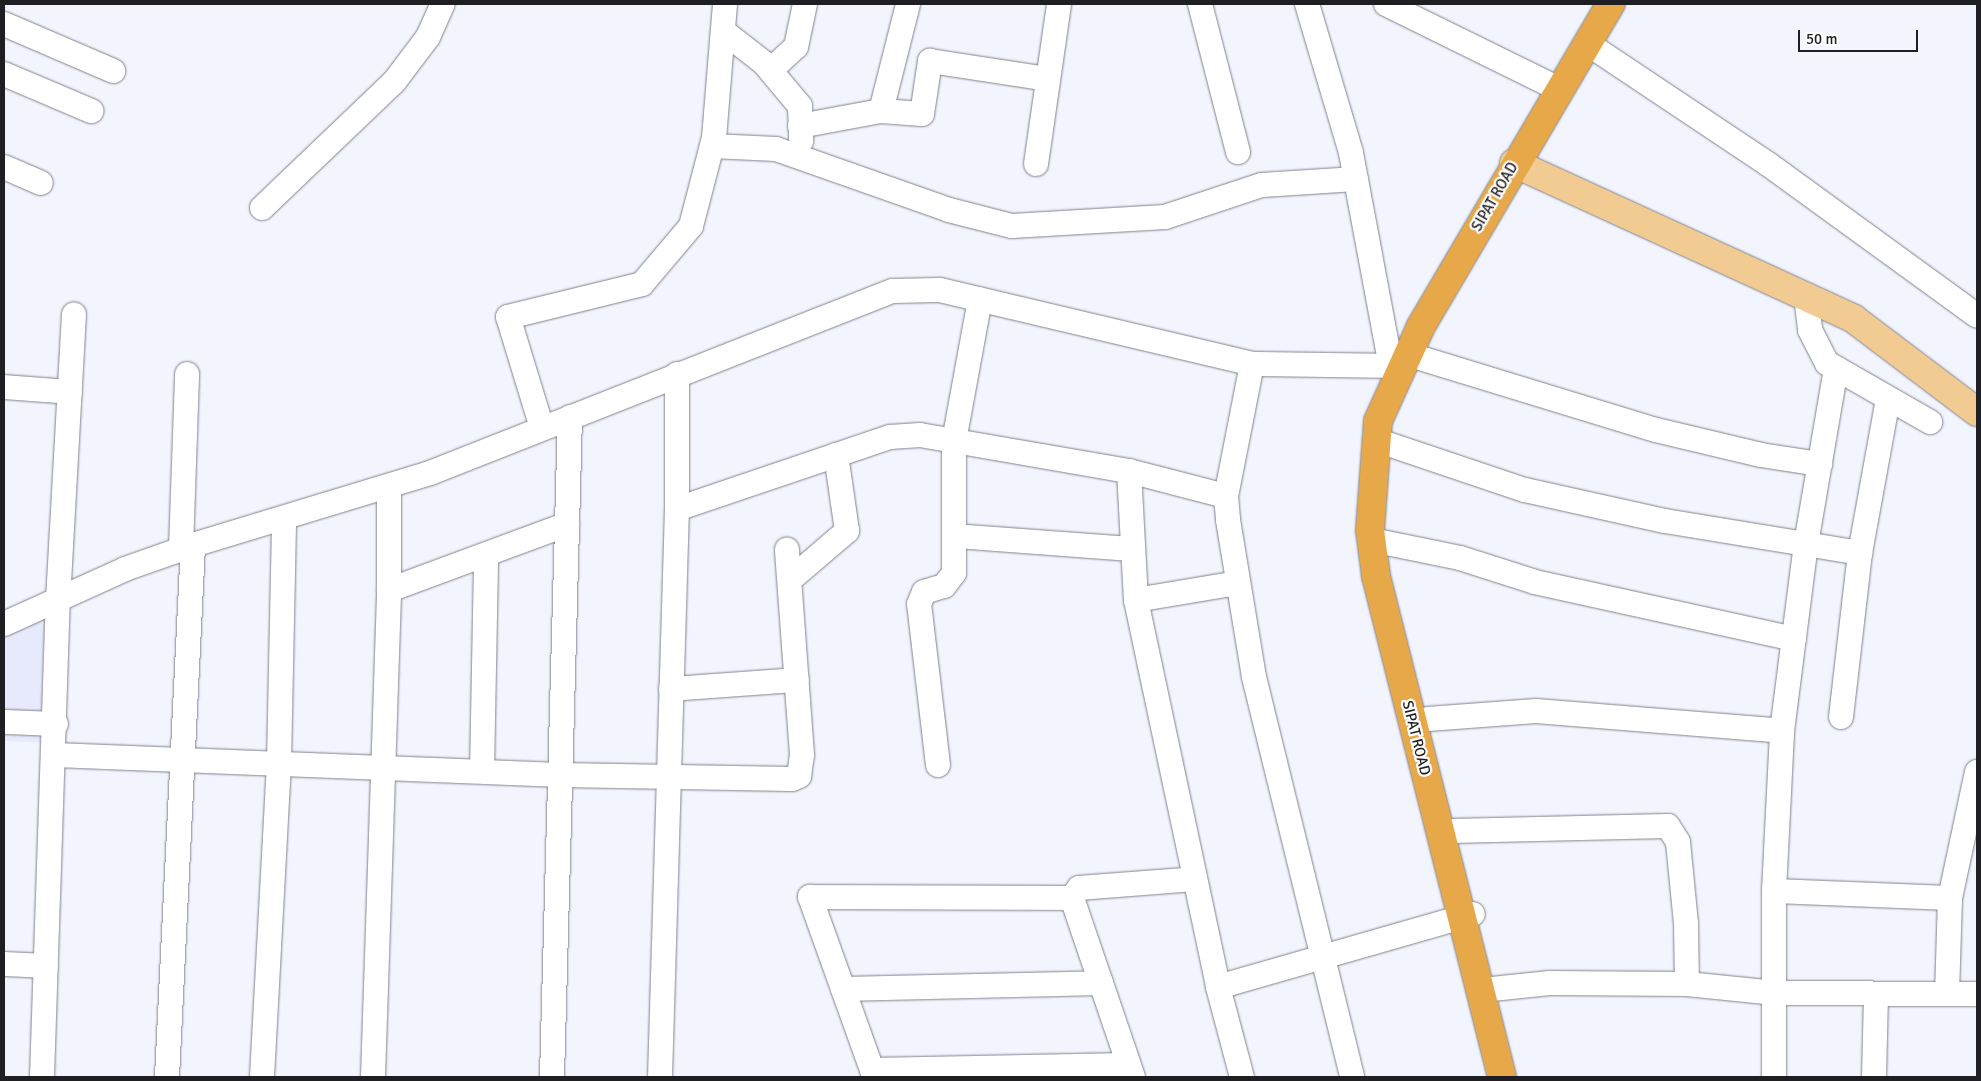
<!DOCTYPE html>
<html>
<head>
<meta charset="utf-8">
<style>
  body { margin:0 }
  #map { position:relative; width:1981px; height:1081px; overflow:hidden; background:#f3f5fe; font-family:Signika,sans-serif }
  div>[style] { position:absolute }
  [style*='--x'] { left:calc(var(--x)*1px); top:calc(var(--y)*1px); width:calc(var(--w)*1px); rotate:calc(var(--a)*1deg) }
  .built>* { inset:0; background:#e7eafd }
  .roads { filter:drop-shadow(0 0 1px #80828c) drop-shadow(0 0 1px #80828c) }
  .minor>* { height:24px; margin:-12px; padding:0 12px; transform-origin:12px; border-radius:12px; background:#fff }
  .major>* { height:28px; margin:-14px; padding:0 14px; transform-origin:14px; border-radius:14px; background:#f1cb92 }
  .highway>* { height:28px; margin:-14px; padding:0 14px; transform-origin:14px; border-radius:14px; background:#e7a849 }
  span { translate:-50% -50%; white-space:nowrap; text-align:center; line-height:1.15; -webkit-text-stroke:4.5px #fff; paint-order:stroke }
  .street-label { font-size:15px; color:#1e1e23 }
  .frame { position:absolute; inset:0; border:5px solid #1e1e23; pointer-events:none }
  .scale { position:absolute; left:1798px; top:30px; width:120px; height:22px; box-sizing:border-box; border:2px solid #1e1e23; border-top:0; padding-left:6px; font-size:15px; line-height:18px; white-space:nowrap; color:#1e1e23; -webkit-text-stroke:4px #fff; paint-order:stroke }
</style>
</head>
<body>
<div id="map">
  <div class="built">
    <div style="clip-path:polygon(65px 595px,61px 743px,4px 741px,4px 618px)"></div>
  </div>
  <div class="roads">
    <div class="minor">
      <div style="--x:1200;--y:4;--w:153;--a:75.6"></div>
      <div style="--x:1307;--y:4;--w:155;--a:73.5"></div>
      <div style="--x:1351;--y:153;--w:217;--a:79.4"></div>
      <div style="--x:1386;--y:4;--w:195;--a:26.2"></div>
      <div style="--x:4;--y:24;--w:119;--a:23.3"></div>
      <div style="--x:723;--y:31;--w:52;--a:38"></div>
      <div style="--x:764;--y:63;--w:56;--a:50.1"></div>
      <div style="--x:800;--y:106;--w:35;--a:88"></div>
      <div style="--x:1588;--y:44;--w:216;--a:33.7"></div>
      <div style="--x:1768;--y:164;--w:258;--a:36"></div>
      <div style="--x:771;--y:70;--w:34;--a:-43"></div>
      <div style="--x:796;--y:47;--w:44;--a:-78.2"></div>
      <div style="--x:4;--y:74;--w:95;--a:23"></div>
      <div style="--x:881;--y:111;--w:41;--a:4.2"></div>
      <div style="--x:922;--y:114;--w:54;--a:-81.4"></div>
      <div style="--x:930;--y:61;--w:119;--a:8.7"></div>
      <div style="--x:800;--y:126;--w:82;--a:-10.5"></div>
      <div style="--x:881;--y:111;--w:110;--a:-75.8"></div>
      <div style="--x:712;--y:146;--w:64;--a:2.7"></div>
      <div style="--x:776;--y:149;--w:183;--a:19.4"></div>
      <div style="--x:949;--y:210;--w:65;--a:14.3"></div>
      <div style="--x:1012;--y:226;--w:153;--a:-3.4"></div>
      <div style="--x:1165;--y:217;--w:102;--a:-18.3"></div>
      <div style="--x:1262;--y:185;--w:94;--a:-3.7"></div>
      <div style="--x:1036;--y:164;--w:162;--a:-81.8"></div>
      <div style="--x:4;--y:167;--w:40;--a:23.4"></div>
      <div style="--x:262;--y:208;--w:182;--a:-43.7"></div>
      <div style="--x:394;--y:82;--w:56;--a:-52.9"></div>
      <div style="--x:428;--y:37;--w:36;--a:-66"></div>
      <div style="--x:1806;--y:296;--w:34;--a:83"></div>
      <div style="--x:1810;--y:330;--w:37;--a:63"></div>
      <div style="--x:1827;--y:363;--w:119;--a:29.8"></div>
      <div style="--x:1407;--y:354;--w:260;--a:17"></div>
      <div style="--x:1656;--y:430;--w:108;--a:13.4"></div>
      <div style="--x:1761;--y:455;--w:60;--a:8.7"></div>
      <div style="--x:1252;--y:364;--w:135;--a:101.1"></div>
      <div style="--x:1226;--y:496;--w:24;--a:85"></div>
      <div style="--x:1228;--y:520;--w:159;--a:80.6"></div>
      <div style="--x:1254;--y:677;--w:412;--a:76.2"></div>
      <div style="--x:4;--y:387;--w:66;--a:4.3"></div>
      <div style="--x:542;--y:428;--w:116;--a:-107"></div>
      <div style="--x:508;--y:317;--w:138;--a:-13.8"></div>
      <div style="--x:642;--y:284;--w:76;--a:-49.8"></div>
      <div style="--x:691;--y:226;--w:91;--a:-75.4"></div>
      <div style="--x:714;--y:138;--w:134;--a:-85.3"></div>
      <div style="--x:1376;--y:440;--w:157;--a:18.6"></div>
      <div style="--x:1525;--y:490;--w:143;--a:12.5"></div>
      <div style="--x:1665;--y:521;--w:198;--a:9.3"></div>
      <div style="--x:1129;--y:471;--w:129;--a:86.9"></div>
      <div style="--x:1136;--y:600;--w:396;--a:78"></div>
      <div style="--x:1218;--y:987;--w:93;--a:75.1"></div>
      <div style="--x:677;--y:509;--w:225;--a:-18.7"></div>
      <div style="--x:890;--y:437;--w:30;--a:-4"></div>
      <div style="--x:920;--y:435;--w:212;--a:9.8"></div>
      <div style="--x:1129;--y:471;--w:100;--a:14.5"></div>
      <div style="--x:955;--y:536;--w:178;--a:4.2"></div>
      <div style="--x:1372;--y:540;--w:90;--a:11.6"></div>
      <div style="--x:1460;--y:558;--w:79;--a:17.7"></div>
      <div style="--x:1535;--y:582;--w:265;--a:12.4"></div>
      <div style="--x:181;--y:549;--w:175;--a:-88"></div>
      <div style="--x:791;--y:579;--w:74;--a:-40.6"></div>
      <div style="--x:847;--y:531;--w:77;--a:-98.2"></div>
      <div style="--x:389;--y:590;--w:190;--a:-20.3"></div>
      <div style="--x:1136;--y:600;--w:103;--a:-9.5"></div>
      <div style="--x:4;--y:624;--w:133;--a:-24.4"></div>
      <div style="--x:125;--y:569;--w:72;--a:-19.4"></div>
      <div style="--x:193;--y:545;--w:248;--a:-16.9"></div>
      <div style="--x:430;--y:473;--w:497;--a:-21.5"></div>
      <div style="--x:893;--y:291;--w:47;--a:-1.2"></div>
      <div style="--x:940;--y:290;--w:321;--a:13.3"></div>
      <div style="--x:1252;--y:364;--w:151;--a:0.8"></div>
      <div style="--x:671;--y:689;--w:126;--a:-4.1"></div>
      <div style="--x:1841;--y:717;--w:165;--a:-83.4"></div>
      <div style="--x:1860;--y:553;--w:157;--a:-79.7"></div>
      <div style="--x:1428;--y:719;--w:108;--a:-4.2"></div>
      <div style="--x:1536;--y:711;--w:247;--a:4.6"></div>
      <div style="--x:4;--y:722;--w:52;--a:2.2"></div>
      <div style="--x:55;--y:755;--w:505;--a:2.27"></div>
      <div style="--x:560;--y:775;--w:232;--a:1"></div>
      <div style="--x:792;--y:779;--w:8;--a:-23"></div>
      <div style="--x:799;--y:776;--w:21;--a:-82"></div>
      <div style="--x:802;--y:755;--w:206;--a:-94.2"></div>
      <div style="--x:938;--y:765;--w:162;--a:-96.7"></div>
      <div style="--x:919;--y:604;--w:13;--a:-67"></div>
      <div style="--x:924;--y:592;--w:21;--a:-17"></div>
      <div style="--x:944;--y:586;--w:16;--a:-52"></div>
      <div style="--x:954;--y:573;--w:132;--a:-90"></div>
      <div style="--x:954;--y:441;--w:144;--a:-79.6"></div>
      <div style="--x:482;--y:771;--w:215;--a:-88.9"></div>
      <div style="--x:1451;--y:831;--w:217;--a:-1.3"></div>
      <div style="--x:1668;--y:826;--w:19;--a:58"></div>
      <div style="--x:1678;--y:842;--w:81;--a:84.4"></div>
      <div style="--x:1686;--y:923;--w:61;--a:89.1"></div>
      <div style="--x:1774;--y:891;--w:176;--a:2.3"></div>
      <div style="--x:1072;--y:898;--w:12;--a:-55"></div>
      <div style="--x:1079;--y:888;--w:116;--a:-4.4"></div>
      <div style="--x:4;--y:964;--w:42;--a:2.7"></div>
      <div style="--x:1218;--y:987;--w:265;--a:-16"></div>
      <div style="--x:843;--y:989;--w:258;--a:-1.3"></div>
      <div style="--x:1492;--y:989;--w:58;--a:-5.9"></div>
      <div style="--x:1550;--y:983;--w:137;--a:0.4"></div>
      <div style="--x:1687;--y:984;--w:89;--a:5.8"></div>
      <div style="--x:1776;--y:993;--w:201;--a:0.3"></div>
      <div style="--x:1947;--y:994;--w:96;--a:-88.2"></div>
      <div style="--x:1950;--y:898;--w:129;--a:-77.9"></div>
      <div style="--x:1128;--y:1065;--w:256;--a:178.9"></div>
      <div style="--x:872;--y:1070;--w:184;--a:-109.7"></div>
      <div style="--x:810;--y:897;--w:262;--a:0.2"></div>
      <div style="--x:1072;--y:898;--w:90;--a:71.2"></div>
      <div style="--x:1101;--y:983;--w:99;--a:71.2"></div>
      <div style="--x:42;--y:1077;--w:477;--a:-88.1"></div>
      <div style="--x:58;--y:600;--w:286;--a:-86.8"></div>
      <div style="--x:167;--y:1077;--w:533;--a:-87.2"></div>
      <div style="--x:262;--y:1077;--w:314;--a:-86.9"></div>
      <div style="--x:279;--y:763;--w:244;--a:-88.8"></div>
      <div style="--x:373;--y:1077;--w:487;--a:-88.1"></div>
      <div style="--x:389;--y:590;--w:104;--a:-90"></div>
      <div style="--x:552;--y:1077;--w:660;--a:-88.44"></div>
      <div style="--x:660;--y:1077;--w:568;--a:-88.29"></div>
      <div style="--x:677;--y:509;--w:135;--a:-90"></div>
      <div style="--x:1774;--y:1077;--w:186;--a:-90"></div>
      <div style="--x:1774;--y:891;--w:160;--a:-87.1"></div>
      <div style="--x:1782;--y:731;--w:189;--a:-82.7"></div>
      <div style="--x:1806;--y:544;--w:178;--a:-80.3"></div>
      <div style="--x:1874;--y:1077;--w:83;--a:-88.6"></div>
    </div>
    <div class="major">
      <div style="--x:1514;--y:163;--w:374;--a:24.6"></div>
      <div style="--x:1854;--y:319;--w:154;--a:37.1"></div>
    </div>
    <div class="highway">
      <div style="--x:1502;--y:1077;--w:517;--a:-104.12"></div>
      <div style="--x:1376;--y:576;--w:46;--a:-97.4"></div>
      <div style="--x:1370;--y:530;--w:109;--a:-85.8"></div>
      <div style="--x:1378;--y:421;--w:104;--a:-65.6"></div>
      <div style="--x:1421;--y:326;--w:374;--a:-59.5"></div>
    </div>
  </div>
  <div class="street-label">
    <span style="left:1495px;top:197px;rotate:-60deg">SIPAT ROAD</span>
    <span style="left:1416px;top:738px;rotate:76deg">SIPAT ROAD</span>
  </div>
  <div class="frame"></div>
  <div class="scale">50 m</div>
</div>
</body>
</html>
